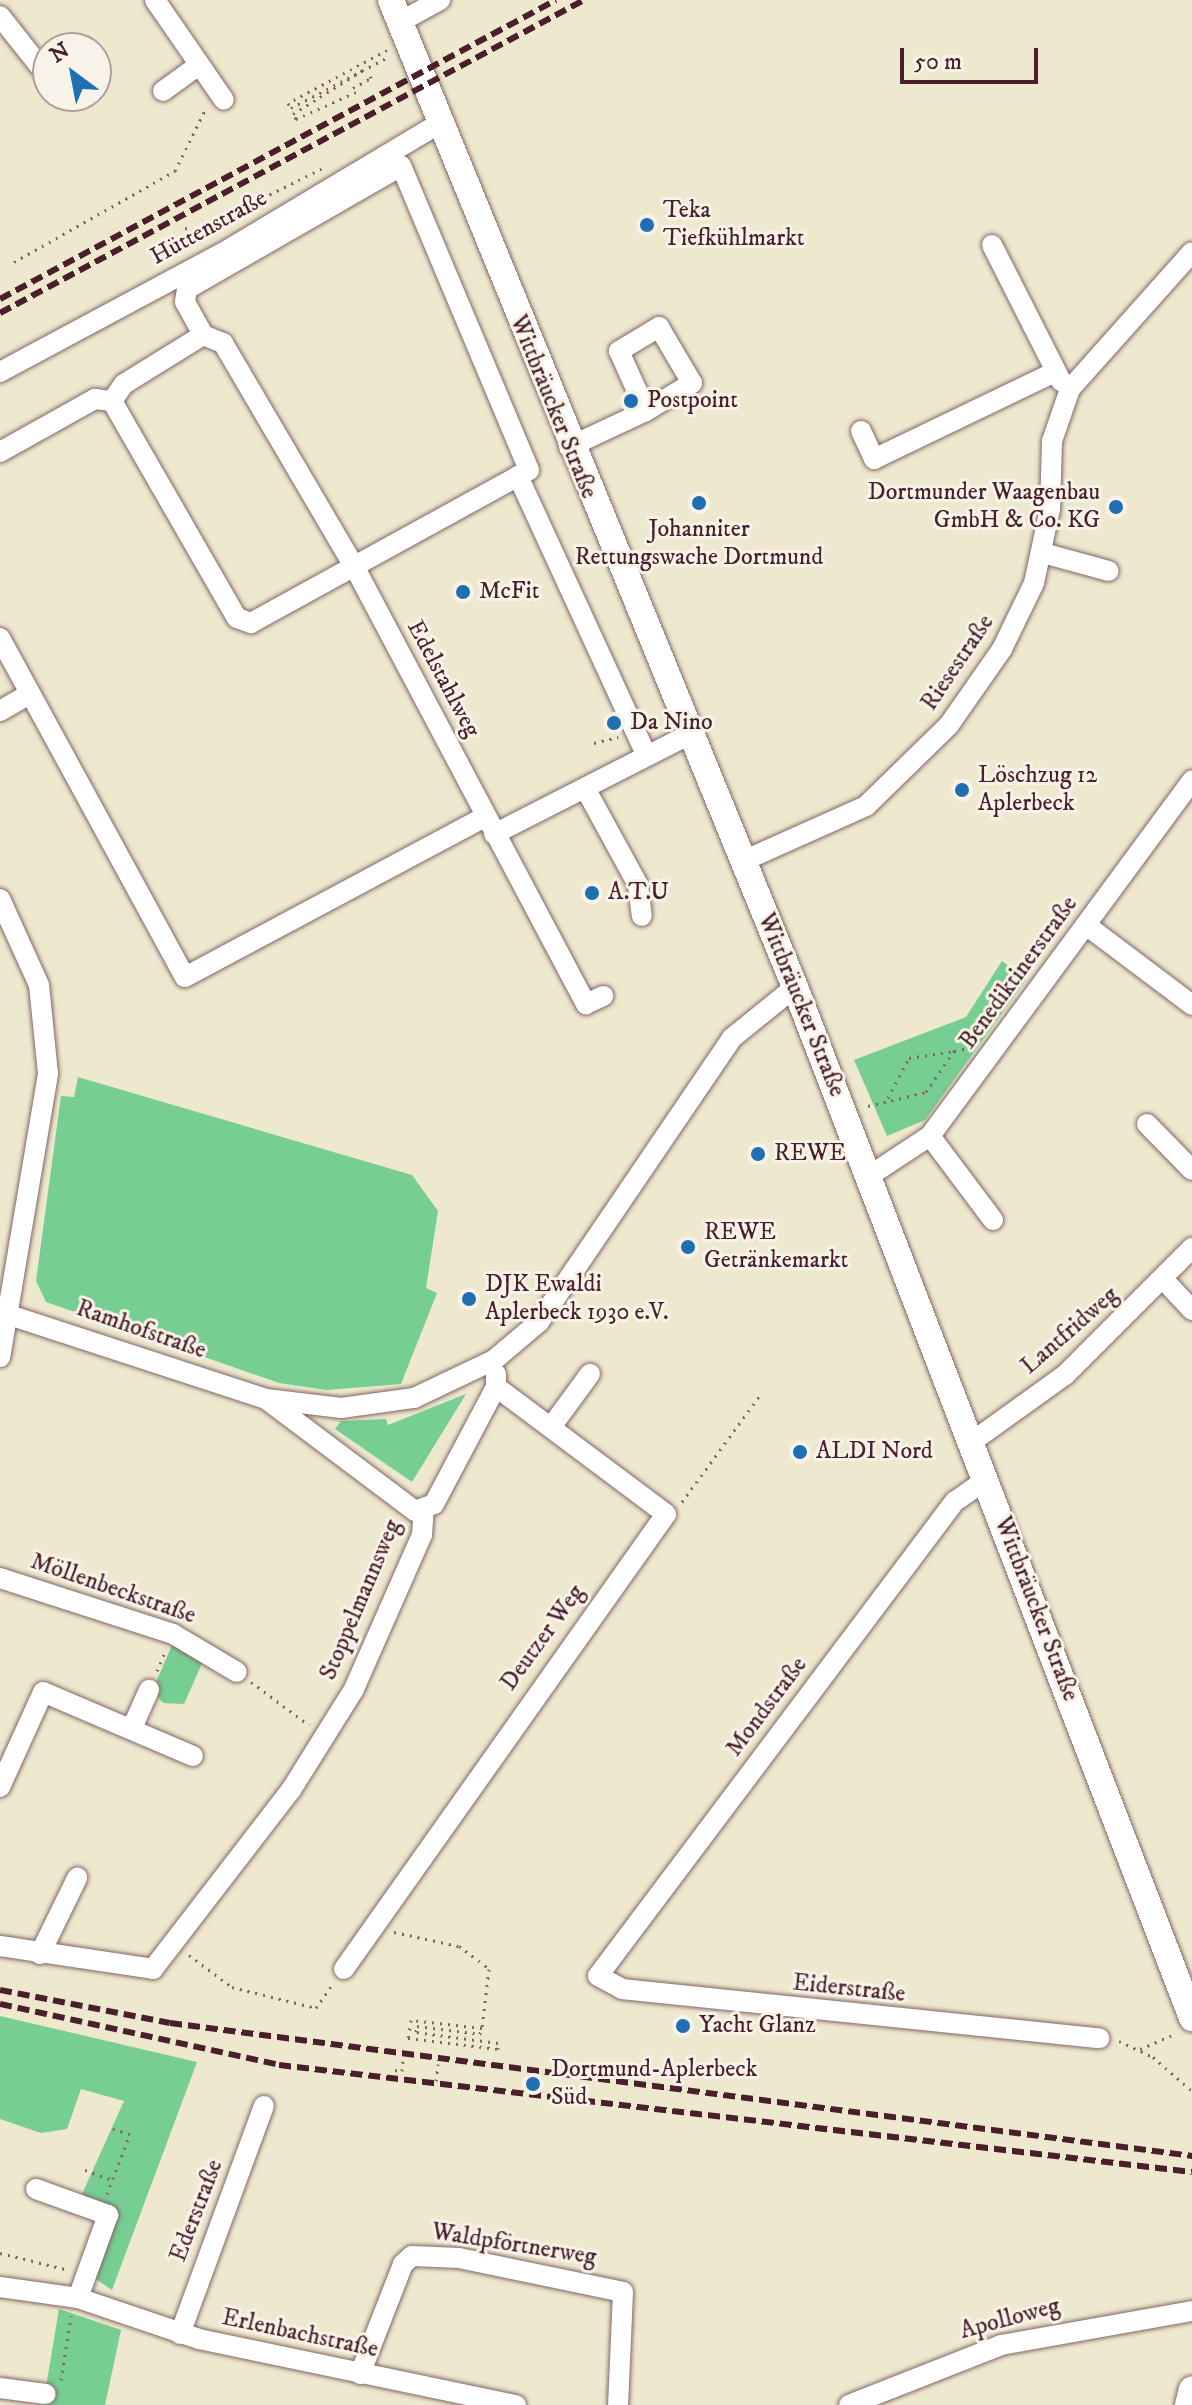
<!DOCTYPE html>
<html>
<head>
<meta charset="utf-8">
<style>
  body { margin:0 }
  #map { position:relative; width:1192px; height:2405px; overflow:hidden; background:#eee8cf; font-family:"IM FELL DW Pica",serif }
  div>[style] { position:absolute }
  [style*='--x'] { left:calc(var(--x)*1px); top:calc(var(--y)*1px); width:calc(var(--w)*1px); rotate:calc(var(--a)*1deg) }
  .green>* { inset:0; background:#76ce93 }
  .path>* { height:3px; margin-top:-1.5px; transform-origin:0; background:repeating-linear-gradient(90deg,#836564 0 2px,transparent 0 8px) }
  .roads { filter:drop-shadow(0 0 2px #836564) drop-shadow(0 0 2px #836564) }
  .minor>* { height:20px; margin:-10px; padding:0 10px; transform-origin:10px; border-radius:10px; background:#fff }
  .major>* { height:26px; margin:-13px; padding:0 13px; transform-origin:13px; border-radius:13px; background:#fff }
  .rail>* { height:6px; margin-top:-3px; transform-origin:0; background:repeating-linear-gradient(90deg,#4a1f2b 0 12px,transparent 0 18px) }
  .dots>* { width:22px; height:22px; translate:-50% -50%; box-sizing:border-box; border:4px solid #f7f3e8; border-radius:50% }
  span { translate:-50% -50%; white-space:nowrap; text-align:center; line-height:1.15; -webkit-text-stroke:6px #f7f3e8; paint-order:stroke }
  .poi-label { font-size:24px; color:#4a1f2b }
  .left { translate:0 -50%; text-align:left }
  .right { translate:-100% -50%; text-align:right }
  .street-label { font-size:24px; color:#4a1f2b }
  .north { position:absolute; left:32px; top:32px; width:80px; height:80px; box-sizing:border-box; background:#f7f3e8; border:2px solid #b29e9c; border-radius:50%; rotate:328deg; font-size:22px; font-weight:700; line-height:32px; text-align:center; color:#4a1f2b }
  .north::after { content:''; display:block; margin:auto; width:28px; height:36px; background:#1f6fb2; clip-path:polygon(50% 0,100% 100%,50% 72%,0 100%) }
  .scale { position:absolute; left:900px; top:48px; width:138px; height:36px; box-sizing:border-box; border:4px solid #4a1f2b; border-top:0; padding-left:10px; font-size:24px; line-height:28px; white-space:nowrap; color:#4a1f2b; -webkit-text-stroke:6px #f7f3e8; paint-order:stroke }
</style>
</head>
<body>
<div id="map">
  <div class="green">
    <div style="clip-path:polygon(1002px 961px,1026px 980px,925px 1120px,887px 1136px,854px 1060px,966px 1017px)"></div>
    <div style="clip-path:polygon(78px 1077px,412px 1175px,438px 1211px,426px 1288px,437px 1293px,401px 1384px,327px 1390px,279px 1383px,46px 1302px,36px 1281px,61px 1096px,74px 1097px)"></div>
    <div style="clip-path:polygon(466px 1394px,412px 1482px,335px 1429px,341px 1421px,386px 1419px,388px 1425px)"></div>
    <div style="clip-path:polygon(173px 1643px,204px 1659px,184px 1704px,163px 1703px,152px 1691px)"></div>
    <div style="clip-path:polygon(0 2016px,197px 2062px,112px 2290px,93px 2277px,118px 2211px,82px 2194px,124px 2101px,81px 2089px,67px 2129px,41px 2133px,0 2119px)"></div>
    <div style="clip-path:polygon(59px 2309px,121px 2330px,105px 2405px,43px 2405px)"></div>
  </div>
  <div class="path">
    <div style="--x:387;--y:50;--w:112;--a:151.8"></div>
    <div style="--x:288;--y:103;--w:6;--a:59"></div>
    <div style="--x:291;--y:108;--w:110;--a:-27.7"></div>
    <div style="--x:353;--y:88;--w:21;--a:-29"></div>
    <div style="--x:371;--y:78;--w:5;--a:-112"></div>
    <div style="--x:356;--y:92;--w:66;--a:155.8"></div>
    <div style="--x:296;--y:119;--w:6;--a:-121"></div>
    <div style="--x:293;--y:114;--w:86;--a:-32.2"></div>
    <div style="--x:185;--y:228;--w:13;--a:9"></div>
    <div style="--x:198;--y:230;--w:140;--a:-26.4"></div>
    <div style="--x:14;--y:262;--w:185;--a:-29.5"></div>
    <div style="--x:175;--y:171;--w:70;--a:-63.8"></div>
    <div style="--x:594;--y:743;--w:25;--a:-14"></div>
    <div style="--x:888;--y:1098;--w:45;--a:-62.3"></div>
    <div style="--x:909;--y:1058;--w:46;--a:-8.8"></div>
    <div style="--x:868;--y:1106;--w:60;--a:-13.6"></div>
    <div style="--x:926;--y:1092;--w:50;--a:-55.7"></div>
    <div style="--x:954;--y:1051;--w:18;--a:-13"></div>
    <div style="--x:682;--y:1502;--w:132;--a:-53.9"></div>
    <div style="--x:157;--y:1671;--w:21;--a:-67"></div>
    <div style="--x:251;--y:1682;--w:72;--a:36.6"></div>
    <div style="--x:394;--y:1932;--w:66;--a:12.2"></div>
    <div style="--x:459;--y:1946;--w:38;--a:37"></div>
    <div style="--x:489;--y:1969;--w:59;--a:96.8"></div>
    <div style="--x:482;--y:2028;--w:71;--a:-173.6"></div>
    <div style="--x:411;--y:2020;--w:21;--a:98"></div>
    <div style="--x:189;--y:1955;--w:54;--a:36.7"></div>
    <div style="--x:232;--y:1987;--w:87;--a:14"></div>
    <div style="--x:316;--y:2008;--w:28;--a:-55"></div>
    <div style="--x:408;--y:2038;--w:91;--a:7"></div>
    <div style="--x:498;--y:2049;--w:6;--a:-90"></div>
    <div style="--x:498;--y:2043;--w:83;--a:-172.4"></div>
    <div style="--x:416;--y:2032;--w:6;--a:-81"></div>
    <div style="--x:417;--y:2026;--w:64;--a:7.2"></div>
    <div style="--x:480;--y:2034;--w:6;--a:-81"></div>
    <div style="--x:1119;--y:2041;--w:38;--a:25"></div>
    <div style="--x:1153;--y:2057;--w:50;--a:41"></div>
    <div style="--x:1140;--y:2049;--w:34;--a:-23"></div>
    <div style="--x:395;--y:2070;--w:7;--a:8"></div>
    <div style="--x:402;--y:2071;--w:12;--a:-85"></div>
    <div style="--x:436;--y:2081;--w:17;--a:-83"></div>
    <div style="--x:85;--y:2170;--w:30;--a:20"></div>
    <div style="--x:107;--y:2194;--w:64;--a:-69"></div>
    <div style="--x:130;--y:2134;--w:21;--a:-163"></div>
    <div style="--x:0;--y:2253;--w:71;--a:13.8"></div>
    <div style="--x:61;--y:2380;--w:65;--a:-81.1"></div>
  </div>
  <div class="roads">
    <div class="minor">
      <div style="--x:155;--y:0;--w:121;--a:55.4"></div>
      <div style="--x:0;--y:16;--w:66;--a:51.7"></div>
      <div style="--x:400;--y:22;--w:46;--a:-28.8"></div>
      <div style="--x:163;--y:91;--w:44;--a:-35.8"></div>
      <div style="--x:992;--y:245;--w:153;--a:63.1"></div>
      <div style="--x:0;--y:372;--w:262;--a:-28.2"></div>
      <div style="--x:231;--y:248;--w:244;--a:-30.9"></div>
      <div style="--x:112;--y:401;--w:21;--a:-55"></div>
      <div style="--x:124;--y:384;--w:93;--a:-31.8"></div>
      <div style="--x:203;--y:335;--w:22;--a:22"></div>
      <div style="--x:223;--y:343;--w:259;--a:59.6"></div>
      <div style="--x:354;--y:566;--w:496;--a:62.1"></div>
      <div style="--x:586;--y:1004;--w:19;--a:-25"></div>
      <div style="--x:861;--y:431;--w:31;--a:65"></div>
      <div style="--x:874;--y:459;--w:199;--a:-25.7"></div>
      <div style="--x:569;--y:447;--w:85;--a:-25.1"></div>
      <div style="--x:646;--y:411;--w:54;--a:-31.3"></div>
      <div style="--x:692;--y:383;--w:65;--a:-120.5"></div>
      <div style="--x:659;--y:327;--w:47;--a:149"></div>
      <div style="--x:619;--y:351;--w:66;--a:65.8"></div>
      <div style="--x:0;--y:452;--w:109;--a:-29.2"></div>
      <div style="--x:95;--y:399;--w:17;--a:7"></div>
      <div style="--x:112;--y:401;--w:250;--a:60.1"></div>
      <div style="--x:237;--y:618;--w:15;--a:20"></div>
      <div style="--x:251;--y:623;--w:317;--a:-28.8"></div>
      <div style="--x:529;--y:470;--w:330;--a:-112.8"></div>
      <div style="--x:401;--y:166;--w:247;--a:150.1"></div>
      <div style="--x:187;--y:289;--w:13;--a:99"></div>
      <div style="--x:185;--y:302;--w:38;--a:61"></div>
      <div style="--x:518;--y:476;--w:308;--a:65.3"></div>
      <div style="--x:1043;--y:553;--w:68;--a:15.3"></div>
      <div style="--x:0;--y:638;--w:386;--a:61.4"></div>
      <div style="--x:185;--y:977;--w:340;--a:-28.1"></div>
      <div style="--x:0;--y:711;--w:34;--a:-30"></div>
      <div style="--x:585;--y:788;--w:111;--a:61.3"></div>
      <div style="--x:638;--y:885;--w:31;--a:83"></div>
      <div style="--x:494;--y:834;--w:218;--a:-27"></div>
      <div style="--x:743;--y:861;--w:135;--a:-24.1"></div>
      <div style="--x:866;--y:806;--w:116;--a:-44.3"></div>
      <div style="--x:949;--y:725;--w:93;--a:-55.1"></div>
      <div style="--x:1002;--y:649;--w:73;--a:-64.1"></div>
      <div style="--x:1034;--y:583;--w:76;--a:-77.8"></div>
      <div style="--x:1050;--y:509;--w:68;--a:-88.3"></div>
      <div style="--x:1052;--y:441;--w:55;--a:-70.9"></div>
      <div style="--x:1070;--y:389;--w:183;--a:-48.3"></div>
      <div style="--x:0;--y:899;--w:94;--a:65.6"></div>
      <div style="--x:39;--y:985;--w:89;--a:84.2"></div>
      <div style="--x:48;--y:1074;--w:287;--a:99.6"></div>
      <div style="--x:1086;--y:925;--w:133;--a:37"></div>
      <div style="--x:1147;--y:1124;--w:64;--a:45.6"></div>
      <div style="--x:930;--y:1136;--w:105;--a:53.1"></div>
      <div style="--x:869;--y:1176;--w:73;--a:-33.3"></div>
      <div style="--x:930;--y:1136;--w:442;--a:-53.6"></div>
      <div style="--x:1164;--y:1280;--w:41;--a:47"></div>
      <div style="--x:0;--y:1312;--w:280;--a:18.1"></div>
      <div style="--x:266;--y:1399;--w:76;--a:6.8"></div>
      <div style="--x:341;--y:1408;--w:74;--a:-7.8"></div>
      <div style="--x:414;--y:1398;--w:89;--a:-25.4"></div>
      <div style="--x:494;--y:1360;--w:59;--a:-40.2"></div>
      <div style="--x:539;--y:1322;--w:343;--a:-55.8"></div>
      <div style="--x:732;--y:1038;--w:81;--a:-39"></div>
      <div style="--x:266;--y:1399;--w:186;--a:36.9"></div>
      <div style="--x:415;--y:1511;--w:20;--a:-20"></div>
      <div style="--x:434;--y:1504;--w:132;--a:-62.1"></div>
      <div style="--x:496;--y:1387;--w:13;--a:-90"></div>
      <div style="--x:551;--y:1427;--w:66;--a:-53.7"></div>
      <div style="--x:973;--y:1441;--w:113;--a:-35.7"></div>
      <div style="--x:1065;--y:1375;--w:180;--a:-45"></div>
      <div style="--x:987;--y:1479;--w:39;--a:145"></div>
      <div style="--x:955;--y:1501;--w:594;--a:126.93"></div>
      <div style="--x:598;--y:1976;--w:27;--a:28"></div>
      <div style="--x:622;--y:1989;--w:480;--a:5.9"></div>
      <div style="--x:0;--y:1578;--w:182;--a:17.9"></div>
      <div style="--x:173;--y:1634;--w:74;--a:30.7"></div>
      <div style="--x:132;--y:1728;--w:42;--a:-65.9"></div>
      <div style="--x:0;--y:1787;--w:104;--a:-65.6"></div>
      <div style="--x:43;--y:1692;--w:163;--a:23.1"></div>
      <div style="--x:0;--y:1946;--w:155;--a:8.5"></div>
      <div style="--x:153;--y:1969;--w:226;--a:-52.4"></div>
      <div style="--x:291;--y:1790;--w:119;--a:-58"></div>
      <div style="--x:354;--y:1689;--w:168;--a:-66.2"></div>
      <div style="--x:422;--y:1535;--w:26;--a:-86"></div>
      <div style="--x:40;--y:1954;--w:85;--a:-64"></div>
      <div style="--x:344;--y:1969;--w:557;--a:-54.71"></div>
      <div style="--x:666;--y:1514;--w:212;--a:-143.2"></div>
      <div style="--x:36;--y:2189;--w:77;--a:19.9"></div>
      <div style="--x:108;--y:2215;--w:88;--a:109.9"></div>
      <div style="--x:0;--y:2287;--w:79;--a:8"></div>
      <div style="--x:78;--y:2298;--w:128;--a:18.7"></div>
      <div style="--x:199;--y:2339;--w:324;--a:11.8"></div>
      <div style="--x:180;--y:2334;--w:243;--a:-69.8"></div>
      <div style="--x:360;--y:2374;--w:118;--a:-68.6"></div>
      <div style="--x:403;--y:2264;--w:12;--a:-42"></div>
      <div style="--x:412;--y:2256;--w:47;--a:2.4"></div>
      <div style="--x:459;--y:2258;--w:167;--a:11.7"></div>
      <div style="--x:623;--y:2292;--w:113;--a:92.5"></div>
      <div style="--x:0;--y:2388;--w:46;--a:7.4"></div>
      <div style="--x:849;--y:2405;--w:163;--a:-21.5"></div>
      <div style="--x:1001;--y:2345;--w:194;--a:-10.1"></div>
    </div>
    <div class="major">
      <div style="--x:391;--y:0;--w:1066;--a:67.74"></div>
      <div style="--x:795;--y:987;--w:1105;--a:68.94"></div>
      <div style="--x:1188;--y:2405;--w:16;--a:-76"></div>
    </div>
  </div>
  <div class="rail">
    <div style="--x:0;--y:299;--w:631;--a:-28.27"></div>
    <div style="--x:0;--y:313;--w:663;--a:-28.19"></div>
    <div style="--x:0;--y:1990;--w:173;--a:11"></div>
    <div style="--x:170;--y:2023;--w:1031;--a:7.41"></div>
    <div style="--x:0;--y:2004;--w:286;--a:12.3"></div>
    <div style="--x:279;--y:2065;--w:919;--a:6.68"></div>
  </div>
  <div class="dots">
    <div style="left:647px;top:225px;background:#1f6fb2"></div>
    <div style="left:631px;top:401px;background:#1f6fb2"></div>
    <div style="left:699px;top:503px;background:#1f6fb2"></div>
    <div style="left:1116px;top:507px;background:#1f6fb2"></div>
    <div style="left:463px;top:592px;background:#1f6fb2"></div>
    <div style="left:614px;top:723px;background:#1f6fb2"></div>
    <div style="left:962px;top:790px;background:#1f6fb2"></div>
    <div style="left:592px;top:893px;background:#1f6fb2"></div>
    <div style="left:758px;top:1154px;background:#1f6fb2"></div>
    <div style="left:688px;top:1247px;background:#1f6fb2"></div>
    <div style="left:469px;top:1299px;background:#1f6fb2"></div>
    <div style="left:800px;top:1452px;background:#1f6fb2"></div>
    <div style="left:683px;top:2026px;background:#1f6fb2"></div>
    <div style="left:533px;top:2084px;background:#1f6fb2"></div>
  </div>
  <div class="poi-label">
    <span class="left" style="left:663px;top:225px">Teka<br>Tiefkühlmarkt</span>
    <span class="left" style="left:647px;top:401px">Postpoint</span>
    <span class="right" style="left:1100px;top:507px">Dortmunder Waagenbau<br>GmbH &amp; Co. KG</span>
    <span style="left:699px;top:544px">Johanniter<br>Rettungswache Dortmund</span>
    <span class="left" style="left:479px;top:592px">McFit</span>
    <span class="left" style="left:630px;top:723px">Da Nino</span>
    <span class="left" style="left:978px;top:790px">Löschzug 12<br>Aplerbeck</span>
    <span class="left" style="left:608px;top:893px">A.T.U</span>
    <span class="left" style="left:774px;top:1154px">REWE</span>
    <span class="left" style="left:704px;top:1247px">REWE<br>Getränkemarkt</span>
    <span class="left" style="left:485px;top:1299px">DJK Ewaldi<br>Aplerbeck 1930 e.V.</span>
    <span class="left" style="left:816px;top:1452px">ALDI Nord</span>
    <span class="left" style="left:699px;top:2026px">Yacht Glanz</span>
    <span class="left" style="left:551px;top:2084px">Dortmund-Aplerbeck<br>Süd</span>
  </div>
  <div class="street-label">
    <span style="left:209px;top:228px;rotate:-29deg">Hüttenstraße</span>
    <span style="left:553px;top:407px;rotate:68deg">Wittbräucker Straße</span>
    <span style="left:958px;top:663px;rotate:-56deg">Riesestraße</span>
    <span style="left:443px;top:679px;rotate:62deg">Edelstahlweg</span>
    <span style="left:1019px;top:973px;rotate:-54deg">Benediktinerstraße</span>
    <span style="left:801px;top:1005px;rotate:68deg">Wittbräucker Straße</span>
    <span style="left:141px;top:1330px;rotate:19deg">Ramhofstraße</span>
    <span style="left:1070px;top:1331px;rotate:-41deg">Lantfridweg</span>
    <span style="left:113px;top:1589px;rotate:19deg">Möllenbeckstraße</span>
    <span style="left:361px;top:1600px;rotate:-67deg">Stoppelmannsweg</span>
    <span style="left:1036px;top:1609px;rotate:69deg">Wittbräucker Straße</span>
    <span style="left:543px;top:1638px;rotate:-54deg">Deutzer Weg</span>
    <span style="left:767px;top:1707px;rotate:-53deg">Mondstraße</span>
    <span style="left:849px;top:1989px;rotate:6deg">Eiderstraße</span>
    <span style="left:197px;top:2211px;rotate:-69deg">Ederstraße</span>
    <span style="left:514px;top:2245px;rotate:9deg">Waldpförtnerweg</span>
    <span style="left:1010px;top:2319px;rotate:-15deg">Apolloweg</span>
    <span style="left:300px;top:2334px;rotate:12deg">Erlenbachstraße</span>
  </div>
  <div class="north">N</div>
  <div class="scale">50 m</div>
</div>
</body>
</html>
